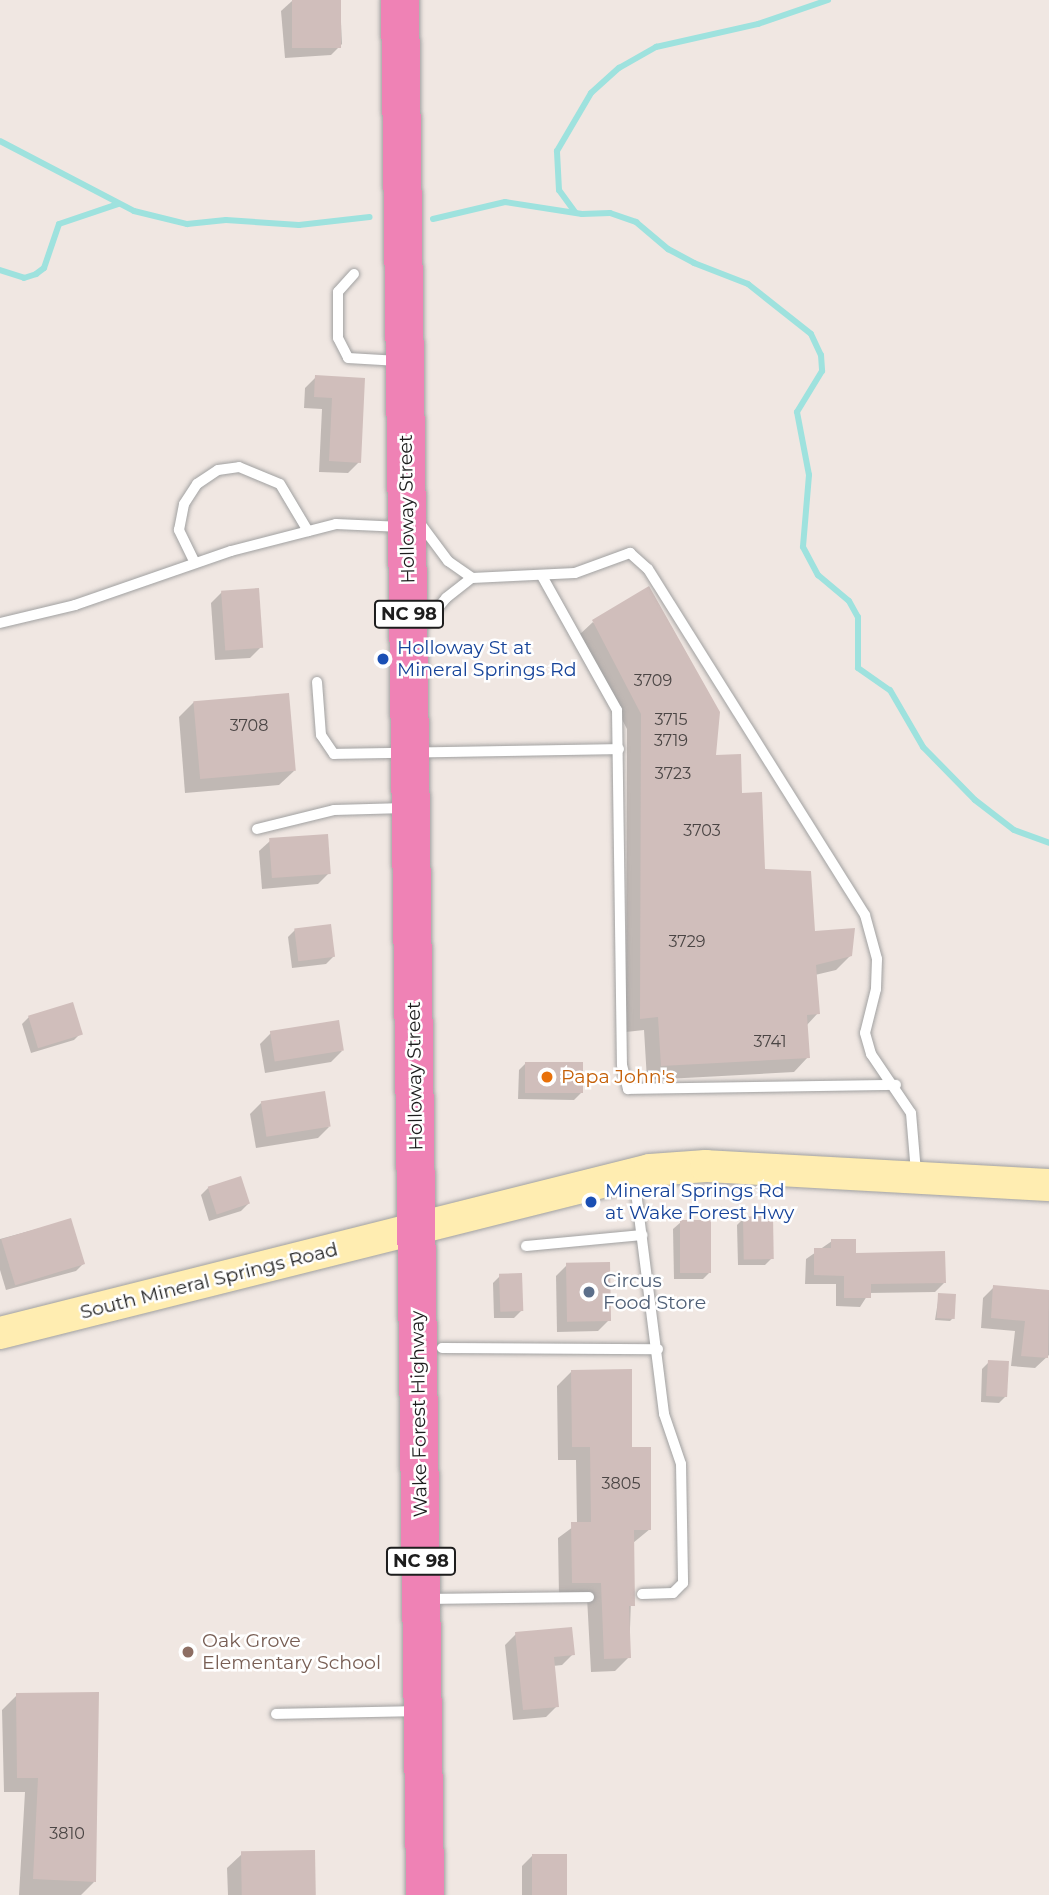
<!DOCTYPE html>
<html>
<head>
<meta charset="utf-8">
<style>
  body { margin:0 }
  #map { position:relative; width:1049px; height:1895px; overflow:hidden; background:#f0e7e2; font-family:Montserrat,sans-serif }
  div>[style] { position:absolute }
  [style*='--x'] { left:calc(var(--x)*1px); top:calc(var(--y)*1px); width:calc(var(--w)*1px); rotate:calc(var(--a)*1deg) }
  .shadow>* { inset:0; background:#0003 }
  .stream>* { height:6px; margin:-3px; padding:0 3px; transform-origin:3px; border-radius:3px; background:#9ee2de }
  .building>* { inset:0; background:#d0bebb; transform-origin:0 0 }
  .roads { filter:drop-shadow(0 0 2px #a1a1a1) drop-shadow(0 0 2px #a1a1a1) }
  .lane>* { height:10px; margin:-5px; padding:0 5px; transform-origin:5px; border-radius:5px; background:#fff }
  .secondary>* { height:32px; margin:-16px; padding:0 16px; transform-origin:16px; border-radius:16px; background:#ffedb1 }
  .highway>* { height:38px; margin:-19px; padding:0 19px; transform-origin:19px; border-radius:19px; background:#ef82b5 }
  .dots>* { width:19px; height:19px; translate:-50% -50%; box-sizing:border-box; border:4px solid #fff; border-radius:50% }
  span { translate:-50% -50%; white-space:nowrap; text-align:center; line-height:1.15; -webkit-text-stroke:5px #fff; paint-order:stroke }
  .number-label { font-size:16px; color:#4a4544 }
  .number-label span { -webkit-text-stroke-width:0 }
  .shield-label span { padding:2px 5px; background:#fff; border:2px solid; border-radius:5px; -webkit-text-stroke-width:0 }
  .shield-label { font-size:18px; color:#1d1d1d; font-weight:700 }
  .street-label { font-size:19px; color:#1d1d1d }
  .transit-label { font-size:19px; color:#164399 }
  .left { translate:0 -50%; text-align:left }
  .food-label { font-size:19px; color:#c56008 }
  .service-label { font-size:19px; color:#4e5e75 }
  .education-label { font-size:19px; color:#785e54 }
</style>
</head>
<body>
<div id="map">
  <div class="shadow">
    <div style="clip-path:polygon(340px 0,342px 44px,331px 55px,285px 58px,281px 11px,292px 1px)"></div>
    <div style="clip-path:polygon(316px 377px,363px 379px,359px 462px,348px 473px,319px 472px,322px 409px,304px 408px,305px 388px)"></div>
    <div style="clip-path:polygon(222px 592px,261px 647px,250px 658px,215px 660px,211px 603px)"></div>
    <div style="clip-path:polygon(593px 622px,714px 757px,740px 795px,763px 871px,813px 933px,851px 955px,836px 970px,815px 975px,818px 1013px,806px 1026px,808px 1057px,794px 1072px,647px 1080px,644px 1030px,626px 1032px,627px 729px,578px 636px)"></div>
    <div style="clip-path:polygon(194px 702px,294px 771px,279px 785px,185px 793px,179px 717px)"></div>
    <div style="clip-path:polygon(270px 841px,329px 873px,318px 884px,262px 889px,259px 851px)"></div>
    <div style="clip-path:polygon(295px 930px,333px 957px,326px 964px,292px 968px,288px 937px)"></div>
    <div style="clip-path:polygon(29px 1017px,81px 1033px,74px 1040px,31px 1053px,22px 1024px)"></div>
    <div style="clip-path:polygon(271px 1033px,342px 1051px,331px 1062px,265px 1073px,260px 1044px)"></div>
    <div style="clip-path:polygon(526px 1063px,581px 1093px,574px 1100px,518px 1099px,519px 1070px)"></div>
    <div style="clip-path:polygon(261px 1103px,329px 1127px,318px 1138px,256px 1148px,250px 1114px)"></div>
    <div style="clip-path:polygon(208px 1188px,248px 1204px,241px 1211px,209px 1221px,201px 1195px)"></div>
    <div style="clip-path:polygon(744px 1218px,772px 1258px,765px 1265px,738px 1265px,737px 1225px)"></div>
    <div style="clip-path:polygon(70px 1220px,83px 1264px,76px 1271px,6px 1290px,0 1270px,0 1239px)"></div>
    <div style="clip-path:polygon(681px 1222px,710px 1272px,703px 1279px,674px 1279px,673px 1229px)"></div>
    <div style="clip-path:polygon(832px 1241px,854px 1254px,944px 1283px,935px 1292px,869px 1293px,860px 1307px,836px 1306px,836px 1284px,805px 1284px,806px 1259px)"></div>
    <div style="clip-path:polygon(567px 1265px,609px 1320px,598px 1331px,557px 1332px,556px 1276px)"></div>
    <div style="clip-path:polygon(500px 1276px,521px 1311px,514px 1318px,494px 1318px,493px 1283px)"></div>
    <div style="clip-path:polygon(994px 1287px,1049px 1292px,1049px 1355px,1035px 1368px,1011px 1366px,1015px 1331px,981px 1328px,983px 1298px)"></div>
    <div style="clip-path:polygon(939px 1295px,953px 1318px,950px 1321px,935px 1320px)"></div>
    <div style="clip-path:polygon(989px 1362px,1006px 1396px,999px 1403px,981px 1402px,982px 1369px)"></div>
    <div style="clip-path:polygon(572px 1371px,631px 1449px,650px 1529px,633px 1543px,629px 1657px,615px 1671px,591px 1672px,587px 1597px,559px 1597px,558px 1538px,577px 1524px,576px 1460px,558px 1460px,557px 1386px)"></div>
    <div style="clip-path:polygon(516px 1634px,573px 1654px,562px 1665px,553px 1666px,557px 1706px,546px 1717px,513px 1720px,505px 1645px)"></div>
    <div style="clip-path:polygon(17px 1695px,94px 1882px,81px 1895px,19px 1895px,25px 1792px,4px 1792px,2px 1710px)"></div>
    <div style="clip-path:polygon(242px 1854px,315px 1895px,228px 1895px,227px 1868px)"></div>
    <div style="clip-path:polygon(533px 1855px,566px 1895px,522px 1895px,522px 1866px)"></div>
  </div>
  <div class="stream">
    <div style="--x:0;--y:141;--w:151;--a:27.6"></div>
    <div style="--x:134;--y:211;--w:55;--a:13.8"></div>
    <div style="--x:187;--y:224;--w:39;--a:-6"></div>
    <div style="--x:226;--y:220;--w:73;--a:3.9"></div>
    <div style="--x:299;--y:225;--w:71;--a:-6.4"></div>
    <div style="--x:575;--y:212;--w:27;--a:-126"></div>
    <div style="--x:559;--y:190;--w:39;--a:-93"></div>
    <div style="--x:557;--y:151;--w:67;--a:-59.6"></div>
    <div style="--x:591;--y:93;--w:38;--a:-42"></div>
    <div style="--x:619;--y:68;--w:43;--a:-29.6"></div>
    <div style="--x:656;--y:47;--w:105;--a:-12.7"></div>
    <div style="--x:758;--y:24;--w:74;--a:-18.9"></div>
    <div style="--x:433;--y:219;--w:74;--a:-13.3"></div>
    <div style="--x:505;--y:202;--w:78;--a:8.9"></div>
    <div style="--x:582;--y:214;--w:28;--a:-2"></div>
    <div style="--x:610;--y:213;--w:28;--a:19"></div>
    <div style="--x:636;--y:222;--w:42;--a:40.2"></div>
    <div style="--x:668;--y:249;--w:30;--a:28"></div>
    <div style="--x:694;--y:263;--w:58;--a:21.3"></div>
    <div style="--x:748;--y:284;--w:80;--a:38.4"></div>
    <div style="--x:811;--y:334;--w:23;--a:65"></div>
    <div style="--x:821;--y:355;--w:16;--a:86"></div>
    <div style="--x:822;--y:371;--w:48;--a:121.4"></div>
    <div style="--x:797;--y:412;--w:64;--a:79.2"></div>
    <div style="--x:809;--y:475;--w:72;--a:94.8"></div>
    <div style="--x:803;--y:547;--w:32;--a:62"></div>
    <div style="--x:818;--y:575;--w:40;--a:40"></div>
    <div style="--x:849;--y:601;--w:18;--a:61"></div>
    <div style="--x:858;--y:617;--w:51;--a:90"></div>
    <div style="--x:858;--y:668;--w:39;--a:35"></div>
    <div style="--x:890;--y:690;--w:66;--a:59.9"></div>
    <div style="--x:923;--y:747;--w:74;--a:45.5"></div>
    <div style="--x:975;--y:800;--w:49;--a:37.6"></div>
    <div style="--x:1014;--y:830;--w:37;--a:20"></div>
    <div style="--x:0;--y:270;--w:25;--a:18"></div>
    <div style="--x:24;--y:278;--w:13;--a:-18"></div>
    <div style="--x:36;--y:274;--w:10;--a:-37"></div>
    <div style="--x:44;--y:268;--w:46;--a:-71.2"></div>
    <div style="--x:59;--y:224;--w:62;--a:-18.7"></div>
  </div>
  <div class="building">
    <div style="left:292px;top:0;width:49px;height:48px"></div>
    <div style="clip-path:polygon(315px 375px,365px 378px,361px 463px,329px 461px,332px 398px,314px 397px)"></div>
    <div style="clip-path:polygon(649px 586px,720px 712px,716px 755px,741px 754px,742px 793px,762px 792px,765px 869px,811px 871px,815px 931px,855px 928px,852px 956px,816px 965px,820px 1014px,807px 1015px,810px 1058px,661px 1066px,658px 1017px,640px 1019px,641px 714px,592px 620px)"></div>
    <div style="left:259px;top:588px;width:60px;height:38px;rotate:86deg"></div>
    <div style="left:289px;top:693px;width:78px;height:96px;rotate:85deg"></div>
    <div style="left:328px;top:834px;width:40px;height:59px;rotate:86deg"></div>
    <div style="left:331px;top:924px;width:33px;height:37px;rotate:83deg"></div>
    <div style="left:73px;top:1002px;width:34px;height:47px;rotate:73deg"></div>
    <div style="left:339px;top:1020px;width:31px;height:70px;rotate:81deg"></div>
    <div style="left:525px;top:1062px;width:58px;height:31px"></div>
    <div style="left:325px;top:1091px;width:36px;height:65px;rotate:81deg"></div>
    <div style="left:241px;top:1176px;width:29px;height:35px;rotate:72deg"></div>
    <div style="left:773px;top:1216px;width:43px;height:30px;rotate:89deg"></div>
    <div style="left:71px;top:1218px;width:48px;height:73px;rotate:73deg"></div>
    <div style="left:680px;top:1220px;width:31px;height:53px"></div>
    <div style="clip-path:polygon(831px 1239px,856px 1239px,856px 1253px,945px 1251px,946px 1283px,871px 1284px,871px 1298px,844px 1298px,844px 1276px,814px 1275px,814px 1248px,831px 1248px)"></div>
    <div style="left:610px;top:1262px;width:59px;height:44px;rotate:89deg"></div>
    <div style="left:522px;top:1273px;width:38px;height:23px;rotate:88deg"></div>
    <div style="clip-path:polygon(993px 1285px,1049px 1290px,1048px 1358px,1021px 1356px,1025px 1321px,991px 1318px)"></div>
    <div style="left:938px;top:1293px;width:18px;height:25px;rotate:3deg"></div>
    <div style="left:988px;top:1360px;width:21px;height:36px;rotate:3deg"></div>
    <div style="clip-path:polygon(632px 1369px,632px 1447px,651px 1447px,651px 1530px,634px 1530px,635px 1606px,629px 1606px,631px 1658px,604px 1659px,601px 1583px,572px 1583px,571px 1522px,591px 1522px,590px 1447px,572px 1447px,571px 1370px)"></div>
    <div style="clip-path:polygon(572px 1627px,575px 1655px,554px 1657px,559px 1707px,523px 1710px,515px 1632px)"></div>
    <div style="clip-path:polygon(99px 1692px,96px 1882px,33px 1879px,38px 1778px,17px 1778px,16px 1693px)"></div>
    <div style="left:315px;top:1850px;width:45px;height:74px;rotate:89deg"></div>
    <div style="left:532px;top:1854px;width:35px;height:41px"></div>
  </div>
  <div class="roads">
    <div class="lane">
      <div style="--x:354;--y:274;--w:24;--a:132"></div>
      <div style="--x:338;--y:292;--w:46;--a:90"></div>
      <div style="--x:338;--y:338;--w:22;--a:63"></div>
      <div style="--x:348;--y:358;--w:51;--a:3.4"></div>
      <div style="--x:419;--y:522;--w:49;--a:53.4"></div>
      <div style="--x:448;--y:561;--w:29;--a:35"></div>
      <div style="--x:195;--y:563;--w:37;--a:-116"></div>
      <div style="--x:179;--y:530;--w:26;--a:-79"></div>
      <div style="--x:184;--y:504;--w:24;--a:-57"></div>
      <div style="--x:197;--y:484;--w:25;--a:-34"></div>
      <div style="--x:218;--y:470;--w:21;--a:-8"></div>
      <div style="--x:239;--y:467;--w:44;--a:22.5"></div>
      <div style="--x:280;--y:484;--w:55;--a:59.2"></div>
      <div style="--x:542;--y:576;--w:154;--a:60.8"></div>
      <div style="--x:617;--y:710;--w:355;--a:89.2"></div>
      <div style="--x:622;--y:1065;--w:25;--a:76"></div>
      <div style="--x:628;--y:1089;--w:268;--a:-0.9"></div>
      <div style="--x:0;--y:623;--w:77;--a:-13.5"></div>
      <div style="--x:75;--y:605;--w:165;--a:-19.1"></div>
      <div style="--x:231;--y:551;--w:108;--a:-14.4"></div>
      <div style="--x:336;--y:524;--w:66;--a:2.6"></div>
      <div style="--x:421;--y:628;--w:39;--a:-50"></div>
      <div style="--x:446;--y:598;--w:33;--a:-38"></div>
      <div style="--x:472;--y:578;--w:103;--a:-2.8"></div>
      <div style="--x:575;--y:573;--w:59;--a:-20"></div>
      <div style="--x:630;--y:553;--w:24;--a:42"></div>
      <div style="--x:648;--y:569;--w:408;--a:57.9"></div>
      <div style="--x:865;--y:915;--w:46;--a:74.7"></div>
      <div style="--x:877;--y:959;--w:30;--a:92"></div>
      <div style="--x:876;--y:989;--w:45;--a:104"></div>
      <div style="--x:865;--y:1033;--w:22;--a:74"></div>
      <div style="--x:871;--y:1054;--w:71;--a:55.9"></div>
      <div style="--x:911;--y:1113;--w:60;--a:85.2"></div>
      <div style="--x:317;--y:682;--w:53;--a:85.7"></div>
      <div style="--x:321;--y:735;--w:23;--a:56"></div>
      <div style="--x:334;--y:754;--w:285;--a:-1"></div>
      <div style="--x:257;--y:829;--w:79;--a:-13.9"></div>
      <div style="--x:334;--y:810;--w:71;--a:-1.6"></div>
      <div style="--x:634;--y:1176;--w:240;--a:82.8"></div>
      <div style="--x:664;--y:1414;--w:53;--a:71.2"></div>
      <div style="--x:681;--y:1464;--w:119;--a:89"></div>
      <div style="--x:683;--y:1583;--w:14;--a:135"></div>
      <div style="--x:673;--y:1593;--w:31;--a:178"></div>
      <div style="--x:526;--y:1246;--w:117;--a:-5.4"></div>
      <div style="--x:442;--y:1348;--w:216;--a:0.3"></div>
      <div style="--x:428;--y:1599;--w:161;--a:-0.7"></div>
      <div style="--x:276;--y:1714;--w:141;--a:-1.2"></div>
    </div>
    <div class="secondary">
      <div style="--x:0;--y:1333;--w:670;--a:-14.08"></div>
      <div style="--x:650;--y:1170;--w:56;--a:-4.1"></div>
      <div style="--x:706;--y:1166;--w:344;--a:3.2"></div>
    </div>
    <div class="highway">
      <div style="--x:400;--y:0;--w:1895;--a:89.24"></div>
    </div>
  </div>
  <div class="dots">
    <div style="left:383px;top:659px;background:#1a4fb4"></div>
    <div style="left:547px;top:1077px;background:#e8710a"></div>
    <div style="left:591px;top:1202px;background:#1a4fb4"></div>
    <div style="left:589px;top:1292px;background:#5c6f8a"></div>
    <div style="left:188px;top:1652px;background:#8d6e63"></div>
  </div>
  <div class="number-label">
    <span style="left:653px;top:681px">3709</span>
    <span style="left:671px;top:720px">3715</span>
    <span style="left:249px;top:726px">3708</span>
    <span style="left:671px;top:741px">3719</span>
    <span style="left:673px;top:774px">3723</span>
    <span style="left:702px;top:831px">3703</span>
    <span style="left:687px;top:942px">3729</span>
    <span style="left:770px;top:1042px">3741</span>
    <span style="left:621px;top:1484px">3805</span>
    <span style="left:67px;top:1834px">3810</span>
  </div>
  <div class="shield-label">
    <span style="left:409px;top:614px">NC 98</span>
    <span style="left:421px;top:1561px">NC 98</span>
  </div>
  <div class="street-label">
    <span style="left:407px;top:509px;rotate:-91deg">Holloway Street</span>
    <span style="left:415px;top:1076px;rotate:-91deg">Holloway Street</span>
    <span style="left:209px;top:1281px;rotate:-14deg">South Mineral Springs Road</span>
    <span style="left:419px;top:1414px;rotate:-91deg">Wake Forest Highway</span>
  </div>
  <div class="transit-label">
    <span class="left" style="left:397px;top:659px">Holloway St at<br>Mineral Springs Rd</span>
    <span class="left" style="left:605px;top:1202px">Mineral Springs Rd<br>at Wake Forest Hwy</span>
  </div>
  <div class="food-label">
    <span class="left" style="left:561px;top:1077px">Papa John's</span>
  </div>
  <div class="service-label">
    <span class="left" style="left:603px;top:1292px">Circus<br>Food Store</span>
  </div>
  <div class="education-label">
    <span class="left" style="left:202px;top:1652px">Oak Grove<br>Elementary School</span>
  </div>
</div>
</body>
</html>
